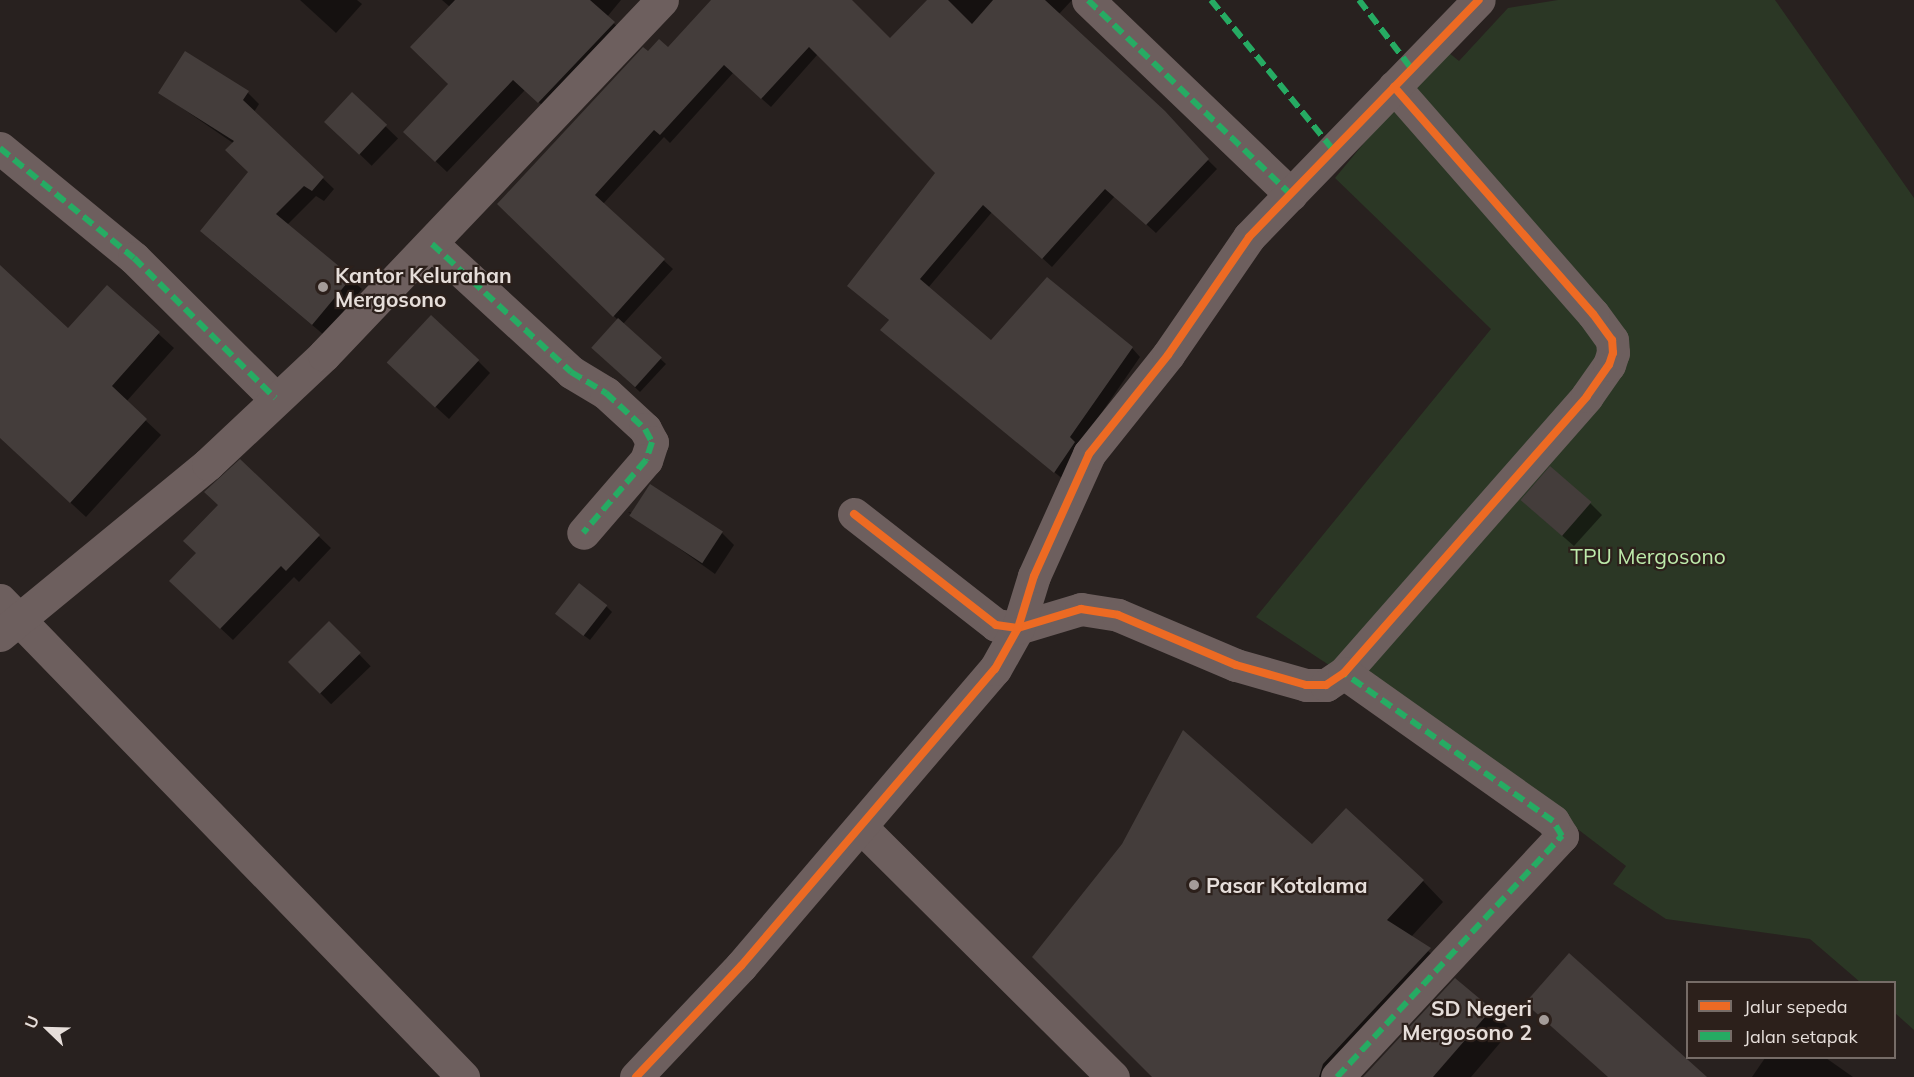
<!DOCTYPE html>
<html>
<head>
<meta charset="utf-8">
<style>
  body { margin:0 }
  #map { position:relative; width:1914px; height:1077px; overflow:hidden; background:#28211f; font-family:Mulish,sans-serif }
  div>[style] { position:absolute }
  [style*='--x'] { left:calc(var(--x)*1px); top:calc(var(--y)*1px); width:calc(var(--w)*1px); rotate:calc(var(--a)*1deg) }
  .green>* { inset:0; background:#2b3725 }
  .shadow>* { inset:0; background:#0007; transform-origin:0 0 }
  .building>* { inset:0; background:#443d3b; transform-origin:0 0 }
  .minor>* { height:33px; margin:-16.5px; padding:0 16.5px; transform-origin:16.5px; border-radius:16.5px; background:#6d5f5e }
  .quiet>* { height:6px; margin-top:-3px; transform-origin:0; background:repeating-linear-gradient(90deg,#26ab63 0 12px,transparent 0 18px) }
  .cycleway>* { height:8px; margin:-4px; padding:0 4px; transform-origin:4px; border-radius:4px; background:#ed6a23 }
  .dots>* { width:16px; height:16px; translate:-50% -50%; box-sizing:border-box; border:3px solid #2c201b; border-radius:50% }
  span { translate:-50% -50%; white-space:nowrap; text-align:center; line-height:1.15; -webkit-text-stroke:4.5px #2c201b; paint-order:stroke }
  .poi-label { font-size:21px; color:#e6deda; font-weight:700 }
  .left { translate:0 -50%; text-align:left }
  .right { translate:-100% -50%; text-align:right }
  .park-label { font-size:21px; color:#bdeaab }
  .legend { position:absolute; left:1686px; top:981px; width:210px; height:78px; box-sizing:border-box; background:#2c201b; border:2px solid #766c67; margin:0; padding:8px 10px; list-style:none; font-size:18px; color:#e6deda }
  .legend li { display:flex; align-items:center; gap:12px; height:30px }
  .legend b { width:30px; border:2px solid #766c67 }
  .north { position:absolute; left:18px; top:999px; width:60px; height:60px; -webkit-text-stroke:4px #2c201b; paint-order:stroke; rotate:293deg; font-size:16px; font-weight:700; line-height:24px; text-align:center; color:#e6deda }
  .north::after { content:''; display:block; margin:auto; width:21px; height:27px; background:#e6deda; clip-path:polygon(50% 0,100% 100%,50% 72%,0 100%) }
</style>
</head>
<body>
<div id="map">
  <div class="green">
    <div style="clip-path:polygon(1558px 0,1775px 0,1914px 198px,1914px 1030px,1895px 1013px,1894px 982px,1860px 982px,1810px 939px,1666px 919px,1613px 884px,1626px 866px,1571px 824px,1256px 617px,1491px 329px,1335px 178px,1443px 48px,1459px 61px,1508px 8px)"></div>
  </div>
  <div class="shadow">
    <div style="clip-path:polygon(300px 0,357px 0,362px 4px,336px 33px)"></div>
    <div style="clip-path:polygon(442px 0,621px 0,607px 17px,625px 34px,551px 113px,525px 90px,447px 172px,405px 132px,450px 84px,450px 7px)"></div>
    <div style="clip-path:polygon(713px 0,833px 0,890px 40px,929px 0,1072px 0,1059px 14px,1217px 169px,1156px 233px,1115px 196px,1052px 267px,992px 212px,928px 288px,991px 342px,1132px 348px,1140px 357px,1078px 447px,1064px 480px,891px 339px,890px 321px,849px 286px,937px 173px,818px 54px,771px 107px,733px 73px,670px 143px,664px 137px,603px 204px,673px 269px,623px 324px,666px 364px,640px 392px,599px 354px,618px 320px,499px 204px,648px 53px,668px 50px)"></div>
    <div style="clip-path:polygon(185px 53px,248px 93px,259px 104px,254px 112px,334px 189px,324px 201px,316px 196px,287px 225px,362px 289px,324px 335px,213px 242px,250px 173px,233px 143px,160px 93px)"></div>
    <div style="left:352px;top:94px;width:64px;height:38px;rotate:44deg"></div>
    <div style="clip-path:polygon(0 267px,68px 330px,107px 287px,174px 348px,126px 402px,161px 435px,86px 517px,17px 453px,0 350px)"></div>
    <div style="clip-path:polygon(478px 361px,490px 373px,449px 419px,402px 376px)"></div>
    <div style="clip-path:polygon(240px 461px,331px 548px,299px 582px,294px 577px,233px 640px,183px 593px)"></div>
    <div style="clip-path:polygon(1590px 503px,1602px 515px,1574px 546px,1535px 512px)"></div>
    <div style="clip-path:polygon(628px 512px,722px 533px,734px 545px,715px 574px)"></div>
    <div style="clip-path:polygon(606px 606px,612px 612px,590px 640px,562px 619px)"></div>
    <div style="left:329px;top:623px;width:60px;height:55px;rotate:46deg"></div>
    <div style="clip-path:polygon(1312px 847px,1423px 881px,1443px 902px,1411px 937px,1451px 970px,1351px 1077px,1154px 1077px)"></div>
    <div style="clip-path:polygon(1491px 1010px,1511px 1030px,1471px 1077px,1365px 1077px)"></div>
    <div style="clip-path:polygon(1765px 1058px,1826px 1058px,1853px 1077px,1752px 1077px)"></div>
  </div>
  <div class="building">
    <div style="clip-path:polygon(455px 0,590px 0,615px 22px,538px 103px,513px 80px,435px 162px,403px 132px,448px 84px,410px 47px)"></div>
    <div style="clip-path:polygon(711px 0,852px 0,890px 38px,927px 0,948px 0,972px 24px,993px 0,1045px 0,1165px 111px,1209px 159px,1146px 225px,1105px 189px,1042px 259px,983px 205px,920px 279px,991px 340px,1047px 277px,1133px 347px,1070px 437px,1075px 442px,1054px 473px,880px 330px,889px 320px,847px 286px,935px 173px,809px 47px,761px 99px,724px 65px,660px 135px,654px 130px,595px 195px,665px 259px,613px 317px,497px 204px,643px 47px,648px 51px,659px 39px,668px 47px)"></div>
    <div style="clip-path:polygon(185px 51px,249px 91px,243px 100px,324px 177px,312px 191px,304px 186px,276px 214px,352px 277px,312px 325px,200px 231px,248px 172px,225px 150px,234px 141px,158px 93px)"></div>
    <div style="left:352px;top:92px;width:48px;height:41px;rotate:43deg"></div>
    <div style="clip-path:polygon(0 265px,68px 328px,107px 285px,160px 332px,112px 386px,147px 419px,70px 503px,0 438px)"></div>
    <div style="left:431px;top:315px;width:66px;height:65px;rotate:43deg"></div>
    <div style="left:618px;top:318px;width:59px;height:40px;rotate:42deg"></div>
    <div style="clip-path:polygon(240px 459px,320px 535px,286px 571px,281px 566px,220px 629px,169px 581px,196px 553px,183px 541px,218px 505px,204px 492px)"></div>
    <div style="left:1550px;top:466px;width:55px;height:45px;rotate:41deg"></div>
    <div style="left:650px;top:484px;width:87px;height:38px;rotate:33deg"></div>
    <div style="left:579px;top:583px;width:36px;height:39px;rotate:38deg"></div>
    <div style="left:329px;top:621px;width:45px;height:58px;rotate:45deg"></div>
    <div style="clip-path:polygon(1183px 730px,1312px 844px,1346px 808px,1424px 880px,1387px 920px,1431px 948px,1323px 1064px,1319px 1077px,1152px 1077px,1032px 957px,1122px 844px)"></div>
    <div style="clip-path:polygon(1569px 953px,1707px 1077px,1608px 1077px,1525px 1003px)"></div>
    <div style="clip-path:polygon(1455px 978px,1492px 1009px,1433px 1077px,1363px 1077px)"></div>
  </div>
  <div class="minor">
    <div style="--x:1088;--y:0;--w:281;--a:43.8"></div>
    <div style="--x:0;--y:148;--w:173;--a:39.4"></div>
    <div style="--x:134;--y:258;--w:199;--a:44.8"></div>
    <div style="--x:432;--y:244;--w:189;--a:42.6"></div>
    <div style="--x:571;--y:372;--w:41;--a:31"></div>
    <div style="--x:606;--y:393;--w:53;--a:42.7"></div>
    <div style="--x:645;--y:429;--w:15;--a:62"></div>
    <div style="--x:652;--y:442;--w:19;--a:108"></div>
    <div style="--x:646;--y:460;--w:96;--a:130.8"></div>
    <div style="--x:854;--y:514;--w:180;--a:38"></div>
    <div style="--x:996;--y:625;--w:22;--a:8"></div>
    <div style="--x:1018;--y:628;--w:66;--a:-16.8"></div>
    <div style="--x:1081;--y:609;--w:37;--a:9"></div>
    <div style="--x:1118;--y:615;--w:128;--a:23"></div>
    <div style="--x:1236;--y:665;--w:73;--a:15.9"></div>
    <div style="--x:1306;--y:685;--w:20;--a:0"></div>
    <div style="--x:1326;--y:685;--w:22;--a:-34"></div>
    <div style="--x:1344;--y:673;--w:368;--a:-48.7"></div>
    <div style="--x:1587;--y:396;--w:38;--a:-55"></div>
    <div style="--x:1609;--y:365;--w:13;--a:-72"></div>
    <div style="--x:1613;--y:353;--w:13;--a:-94"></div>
    <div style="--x:1612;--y:340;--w:32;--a:-126"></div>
    <div style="--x:1593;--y:314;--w:302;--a:-131.2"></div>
    <div style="--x:0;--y:600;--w:665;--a:45.85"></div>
    <div style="--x:0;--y:635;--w:269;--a:-39.4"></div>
    <div style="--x:208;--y:464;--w:159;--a:-43.2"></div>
    <div style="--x:324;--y:355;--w:490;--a:-46.4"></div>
    <div style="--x:861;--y:827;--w:355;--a:44.8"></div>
    <div style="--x:636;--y:1077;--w:153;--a:-46.6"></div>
    <div style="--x:741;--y:966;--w:391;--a:-49.5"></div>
    <div style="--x:995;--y:669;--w:47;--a:-60.7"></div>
    <div style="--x:1018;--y:628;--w:54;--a:-72.9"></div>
    <div style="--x:1034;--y:576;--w:134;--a:-65.7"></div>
    <div style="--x:1089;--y:454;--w:127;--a:-51.4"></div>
    <div style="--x:1168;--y:355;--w:143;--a:-55.5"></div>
    <div style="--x:1249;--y:237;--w:330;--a:-45.9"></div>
    <div style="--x:1337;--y:1077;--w:330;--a:-47"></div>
    <div style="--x:1562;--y:836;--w:17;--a:-121"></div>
    <div style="--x:1553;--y:821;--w:256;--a:-144.7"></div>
  </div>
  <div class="quiet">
    <div style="--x:1088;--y:0;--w:281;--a:43.8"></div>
    <div style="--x:1211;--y:0;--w:195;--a:50.8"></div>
    <div style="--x:1359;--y:0;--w:86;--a:52.6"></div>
    <div style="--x:0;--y:148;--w:173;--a:39.4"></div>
    <div style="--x:134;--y:258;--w:199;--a:44.8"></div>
    <div style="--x:432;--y:244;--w:189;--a:42.6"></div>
    <div style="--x:571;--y:372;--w:41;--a:31"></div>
    <div style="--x:606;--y:393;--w:53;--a:42.7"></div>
    <div style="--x:645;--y:429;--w:15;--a:62"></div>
    <div style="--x:652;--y:442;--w:19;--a:108"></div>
    <div style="--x:646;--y:460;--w:96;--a:130.8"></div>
    <div style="--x:1337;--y:1077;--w:330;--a:-47"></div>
    <div style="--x:1562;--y:836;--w:17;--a:-121"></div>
    <div style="--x:1553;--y:821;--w:256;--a:-144.7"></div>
  </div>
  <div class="cycleway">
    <div style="--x:854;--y:514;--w:180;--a:38"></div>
    <div style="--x:996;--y:625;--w:22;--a:8"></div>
    <div style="--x:1018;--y:628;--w:66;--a:-16.8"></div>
    <div style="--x:1081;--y:609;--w:37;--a:9"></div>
    <div style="--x:1118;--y:615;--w:128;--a:23"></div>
    <div style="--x:1236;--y:665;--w:73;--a:15.9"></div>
    <div style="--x:1306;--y:685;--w:20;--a:0"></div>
    <div style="--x:1326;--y:685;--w:22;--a:-34"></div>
    <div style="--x:1344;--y:673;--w:368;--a:-48.7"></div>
    <div style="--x:1587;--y:396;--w:38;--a:-55"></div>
    <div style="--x:1609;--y:365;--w:13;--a:-72"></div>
    <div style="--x:1613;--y:353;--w:13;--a:-94"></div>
    <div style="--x:1612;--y:340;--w:32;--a:-126"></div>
    <div style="--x:1593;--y:314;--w:302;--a:-131.2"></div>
    <div style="--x:636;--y:1077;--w:153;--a:-46.6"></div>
    <div style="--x:741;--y:966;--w:391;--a:-49.5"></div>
    <div style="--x:995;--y:669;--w:47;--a:-60.7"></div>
    <div style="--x:1018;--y:628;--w:54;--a:-72.9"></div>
    <div style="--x:1034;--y:576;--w:134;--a:-65.7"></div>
    <div style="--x:1089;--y:454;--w:127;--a:-51.4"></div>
    <div style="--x:1168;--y:355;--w:143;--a:-55.5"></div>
    <div style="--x:1249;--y:237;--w:330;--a:-45.9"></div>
  </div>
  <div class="dots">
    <div style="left:323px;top:287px;background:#a49c99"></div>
    <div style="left:1194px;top:885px;background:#a49c99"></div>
    <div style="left:1544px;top:1020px;background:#a49c99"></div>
  </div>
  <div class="poi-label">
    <span class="left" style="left:335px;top:287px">Kantor Kelurahan<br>Mergosono</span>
    <span class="left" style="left:1206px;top:885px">Pasar Kotalama</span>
    <span class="right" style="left:1532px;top:1020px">SD Negeri<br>Mergosono 2</span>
  </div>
  <div class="park-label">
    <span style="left:1648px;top:556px">TPU Mergosono</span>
  </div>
  <ul class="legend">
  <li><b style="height:8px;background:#ed6a23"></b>Jalur sepeda</li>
  <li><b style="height:8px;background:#26ab63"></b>Jalan setapak</li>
  </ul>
  <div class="north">U</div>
</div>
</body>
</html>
